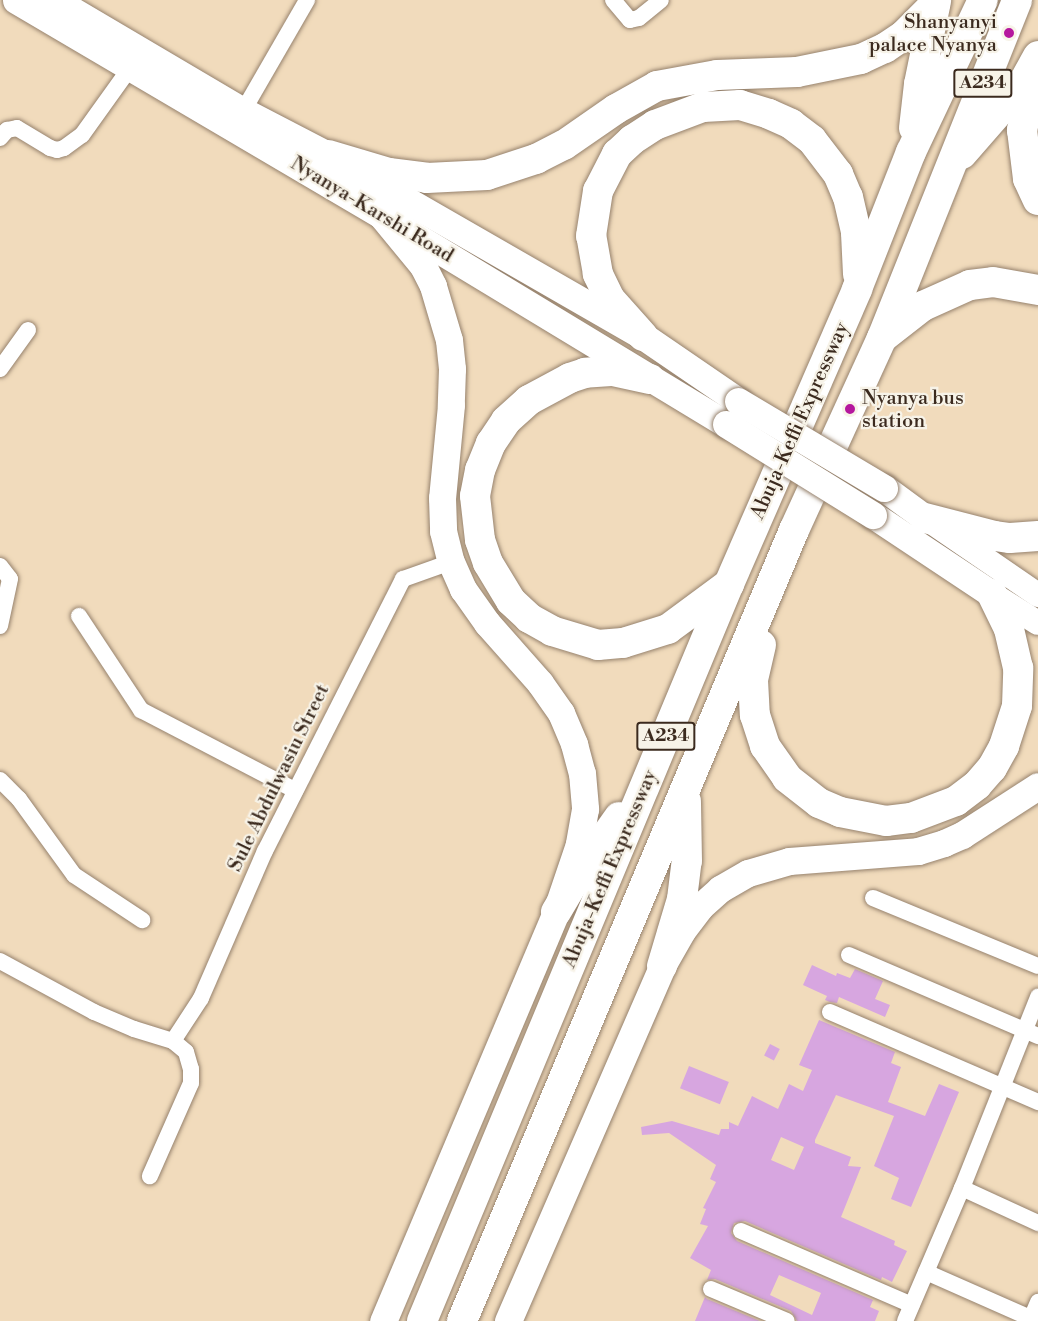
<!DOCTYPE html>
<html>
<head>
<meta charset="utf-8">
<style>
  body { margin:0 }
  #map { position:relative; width:1038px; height:1321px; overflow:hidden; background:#f1dbbc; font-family:"Libre Bodoni",serif }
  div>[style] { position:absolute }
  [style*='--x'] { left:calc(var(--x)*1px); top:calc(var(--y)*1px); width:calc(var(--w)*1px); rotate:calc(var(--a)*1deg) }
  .building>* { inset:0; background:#d7a6e0; transform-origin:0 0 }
  .roads { filter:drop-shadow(0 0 2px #96826d) drop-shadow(0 0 2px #96826d) }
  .street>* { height:16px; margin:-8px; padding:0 8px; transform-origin:8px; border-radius:8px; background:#fff }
  .secondary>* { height:24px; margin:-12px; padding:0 12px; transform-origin:12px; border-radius:12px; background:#fff }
  .primary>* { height:27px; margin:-13.5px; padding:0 13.5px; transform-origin:13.5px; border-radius:13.5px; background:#fff }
  .highway>* { height:30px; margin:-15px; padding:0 15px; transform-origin:15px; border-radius:15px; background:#fff }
  .bridges { filter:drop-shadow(0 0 2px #96826d) drop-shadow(0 0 2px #96826d) }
  .primary-bridge>* { height:27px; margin:-13.5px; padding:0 13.5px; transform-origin:13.5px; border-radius:13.5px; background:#fff }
  .dots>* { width:16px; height:16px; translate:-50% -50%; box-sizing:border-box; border:3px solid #f7f3e8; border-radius:50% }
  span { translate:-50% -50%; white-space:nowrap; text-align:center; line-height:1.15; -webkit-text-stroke:4.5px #f7f3e8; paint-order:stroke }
  .shield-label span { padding:2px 4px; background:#f7f3e8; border:2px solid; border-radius:4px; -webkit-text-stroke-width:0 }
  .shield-label { font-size:18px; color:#3b2a1e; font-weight:700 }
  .poi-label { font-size:20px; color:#3b2a1e }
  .right { translate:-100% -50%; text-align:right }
  .left { translate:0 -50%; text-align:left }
  .street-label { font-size:20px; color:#3b2a1e }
</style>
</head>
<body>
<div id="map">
  <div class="building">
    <div style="clip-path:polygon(812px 965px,836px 976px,837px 973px,850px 978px,855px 969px,883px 981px,875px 999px,890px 1005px,885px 1017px,839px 997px,837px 1003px,830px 1002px,825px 1000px,827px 996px,803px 985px)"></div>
    <div style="clip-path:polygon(evenodd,819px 1020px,895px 1052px,891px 1063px,901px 1067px,888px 1102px,925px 1116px,939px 1084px,959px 1092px,911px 1207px,891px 1199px,899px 1178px,874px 1166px,894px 1116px,836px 1095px,815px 1140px,815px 1143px,851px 1157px,848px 1166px,861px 1167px,841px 1217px,895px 1241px,894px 1245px,907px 1251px,892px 1282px,882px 1277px,881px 1280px,745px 1221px,734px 1223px,731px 1233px,737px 1241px,873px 1300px,870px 1307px,879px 1311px,875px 1321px,797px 1321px,791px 1311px,715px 1279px,707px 1280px,711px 1270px,690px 1258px,708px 1226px,700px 1224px,706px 1209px,703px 1208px,716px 1182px,710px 1179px,716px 1165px,669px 1133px,642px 1135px,641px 1127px,672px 1121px,719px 1135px,721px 1129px,729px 1129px,729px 1122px,738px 1126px,752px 1096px,778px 1109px,789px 1084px,803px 1091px,812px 1070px,799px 1065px,819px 1020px,781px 1137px,804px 1147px,794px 1170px,771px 1160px,781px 1137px,819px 1020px,779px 1275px,821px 1293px,812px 1315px,770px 1295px,779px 1275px)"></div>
    <div style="left:770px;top:1044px;width:11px;height:13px;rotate:27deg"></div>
    <div style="left:689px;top:1066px;width:43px;height:24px;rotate:22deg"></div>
    <div style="clip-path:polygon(705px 1297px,707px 1299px,760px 1321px,695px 1321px)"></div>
  </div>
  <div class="roads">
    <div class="street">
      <div style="--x:613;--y:0;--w:26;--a:50"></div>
      <div style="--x:630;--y:20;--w:9;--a:-13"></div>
      <div style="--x:639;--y:18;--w:28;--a:-39"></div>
      <div style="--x:243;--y:111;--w:128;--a:-60"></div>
      <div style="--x:0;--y:138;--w:11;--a:-49"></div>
      <div style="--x:7;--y:130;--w:10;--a:-11"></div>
      <div style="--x:17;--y:128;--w:39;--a:31"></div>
      <div style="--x:50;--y:148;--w:7;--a:16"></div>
      <div style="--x:57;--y:150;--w:7;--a:-16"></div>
      <div style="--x:64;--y:148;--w:22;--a:-36"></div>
      <div style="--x:82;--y:135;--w:82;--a:-54.4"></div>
      <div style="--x:0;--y:369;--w:48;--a:-54.3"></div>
      <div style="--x:0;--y:566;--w:16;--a:52"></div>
      <div style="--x:10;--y:579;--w:48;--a:102"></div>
      <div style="--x:79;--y:616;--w:113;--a:56.6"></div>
      <div style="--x:141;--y:710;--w:174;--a:27.5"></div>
      <div style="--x:0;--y:780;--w:27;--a:45"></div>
      <div style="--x:19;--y:799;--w:94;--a:54.1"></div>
      <div style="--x:74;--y:875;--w:82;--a:33.5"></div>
      <div style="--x:873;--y:898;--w:178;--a:22.4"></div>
      <div style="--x:849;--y:955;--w:206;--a:23.2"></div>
      <div style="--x:0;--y:961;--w:107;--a:28.5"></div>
      <div style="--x:94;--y:1012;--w:43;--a:23"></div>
      <div style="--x:134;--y:1029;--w:41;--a:17.1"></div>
      <div style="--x:173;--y:1041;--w:17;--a:40"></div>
      <div style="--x:186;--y:1052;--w:18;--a:74"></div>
      <div style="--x:191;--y:1069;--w:14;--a:90"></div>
      <div style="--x:191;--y:1083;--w:102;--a:113.8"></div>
      <div style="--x:830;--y:1012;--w:227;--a:23.4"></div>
      <div style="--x:173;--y:1041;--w:51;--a:-56.9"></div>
      <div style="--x:201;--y:998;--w:160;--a:-66.5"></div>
      <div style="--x:265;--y:851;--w:305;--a:-63.1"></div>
      <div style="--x:403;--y:579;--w:51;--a:-19.5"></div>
      <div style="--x:962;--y:1188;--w:84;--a:24.7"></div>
      <div style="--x:741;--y:1231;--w:186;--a:23.4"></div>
      <div style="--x:926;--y:1272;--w:121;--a:23.8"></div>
      <div style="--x:711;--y:1289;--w:82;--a:22.8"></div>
      <div style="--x:905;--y:1321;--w:145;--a:-66.8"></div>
      <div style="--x:962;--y:1188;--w:206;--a:-68.3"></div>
      <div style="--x:1030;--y:1321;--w:21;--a:-67"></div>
    </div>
    <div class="secondary">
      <div style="--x:936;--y:525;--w:124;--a:34.5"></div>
      <div style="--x:992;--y:594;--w:54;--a:32.2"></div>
    </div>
    <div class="primary">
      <div style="--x:16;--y:0;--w:424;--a:30.5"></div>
      <div style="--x:381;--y:215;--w:403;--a:31.2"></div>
      <div style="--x:55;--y:0;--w:218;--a:30.6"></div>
      <div style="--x:243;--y:111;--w:96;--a:27.4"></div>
      <div style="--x:328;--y:155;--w:363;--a:29.9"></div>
      <div style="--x:643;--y:336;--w:115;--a:34.4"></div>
      <div style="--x:381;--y:215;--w:66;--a:50.5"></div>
      <div style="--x:423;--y:266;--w:22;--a:63"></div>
      <div style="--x:433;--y:286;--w:56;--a:73.5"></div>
      <div style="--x:449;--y:340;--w:29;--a:84"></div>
      <div style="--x:452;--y:369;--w:36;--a:92"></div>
      <div style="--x:451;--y:405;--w:93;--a:95.5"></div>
      <div style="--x:442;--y:498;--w:33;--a:88"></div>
      <div style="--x:443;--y:531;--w:32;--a:76"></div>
      <div style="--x:451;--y:562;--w:30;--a:66"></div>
      <div style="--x:463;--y:589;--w:42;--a:54.8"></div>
      <div style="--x:487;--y:623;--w:80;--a:48.5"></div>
      <div style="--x:540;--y:683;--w:37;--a:55"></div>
      <div style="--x:561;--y:713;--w:34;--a:67"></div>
      <div style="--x:574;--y:744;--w:30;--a:75"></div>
      <div style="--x:582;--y:773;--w:36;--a:85"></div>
      <div style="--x:585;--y:809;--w:36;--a:100"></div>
      <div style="--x:579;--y:844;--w:72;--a:108.7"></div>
      <div style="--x:556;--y:912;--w:444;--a:112.9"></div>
      <div style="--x:884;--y:488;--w:51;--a:36.2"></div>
      <div style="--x:873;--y:515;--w:143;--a:33.6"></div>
      <div style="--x:508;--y:1321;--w:387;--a:-66.5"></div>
      <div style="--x:662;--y:966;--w:40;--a:-60.3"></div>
      <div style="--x:682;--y:931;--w:30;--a:-53"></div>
      <div style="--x:700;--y:907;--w:27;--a:-42"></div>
      <div style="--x:720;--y:889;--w:32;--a:-30"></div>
      <div style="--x:748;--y:873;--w:43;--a:-16.3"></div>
      <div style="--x:789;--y:861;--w:129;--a:-4.4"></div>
      <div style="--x:918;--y:851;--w:27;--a:-17"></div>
      <div style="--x:944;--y:843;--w:20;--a:-24"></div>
      <div style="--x:962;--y:835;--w:90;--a:-32.8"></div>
    </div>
    <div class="highway">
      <div style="--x:1035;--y:76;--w:56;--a:103.5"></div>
      <div style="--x:1022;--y:130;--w:49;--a:83"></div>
      <div style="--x:1028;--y:179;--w:23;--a:65"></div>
      <div style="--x:914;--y:128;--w:44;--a:-83.5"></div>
      <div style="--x:919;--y:84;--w:85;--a:-78.4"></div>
      <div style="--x:962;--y:154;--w:91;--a:-49"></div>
      <div style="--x:1022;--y:85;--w:33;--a:-61"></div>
      <div style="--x:328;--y:155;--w:64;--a:16.4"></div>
      <div style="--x:389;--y:173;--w:38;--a:7"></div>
      <div style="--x:427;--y:178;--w:60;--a:-2.9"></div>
      <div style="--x:487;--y:175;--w:52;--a:-18.1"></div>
      <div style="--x:536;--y:159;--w:31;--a:-27"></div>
      <div style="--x:564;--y:145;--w:63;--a:-34.7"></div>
      <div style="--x:616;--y:109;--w:47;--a:-29.3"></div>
      <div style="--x:657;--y:86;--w:61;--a:-10.4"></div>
      <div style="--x:717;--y:75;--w:80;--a:-2.1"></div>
      <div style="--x:797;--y:72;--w:65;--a:-11.5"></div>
      <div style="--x:861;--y:59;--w:26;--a:-25"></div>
      <div style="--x:885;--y:48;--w:23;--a:-34"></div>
      <div style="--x:904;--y:35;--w:44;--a:-45"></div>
      <div style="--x:643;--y:336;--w:50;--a:-131.7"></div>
      <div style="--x:610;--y:299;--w:28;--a:-116"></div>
      <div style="--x:598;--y:274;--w:39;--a:-100"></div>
      <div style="--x:591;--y:236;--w:46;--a:-81.2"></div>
      <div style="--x:598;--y:191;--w:42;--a:-62.8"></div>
      <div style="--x:617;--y:154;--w:21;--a:-43"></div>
      <div style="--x:632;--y:140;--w:27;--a:-33"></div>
      <div style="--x:655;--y:125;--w:51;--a:-20.6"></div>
      <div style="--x:703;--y:107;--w:37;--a:-3"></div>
      <div style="--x:740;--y:105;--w:30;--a:17"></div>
      <div style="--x:769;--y:114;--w:24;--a:24"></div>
      <div style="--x:791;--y:124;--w:26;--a:37"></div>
      <div style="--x:812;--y:140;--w:43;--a:52.6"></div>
      <div style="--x:838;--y:174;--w:25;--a:67"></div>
      <div style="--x:848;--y:197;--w:37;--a:77"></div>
      <div style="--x:856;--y:233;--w:41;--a:87.2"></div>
      <div style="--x:882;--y:338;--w:52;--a:-38"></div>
      <div style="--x:923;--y:306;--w:51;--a:-24.1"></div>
      <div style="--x:970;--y:285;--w:23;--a:-7"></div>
      <div style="--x:993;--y:282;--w:46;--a:10.1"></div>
      <div style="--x:650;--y:379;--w:40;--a:-168"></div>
      <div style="--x:611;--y:371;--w:26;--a:176"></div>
      <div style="--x:585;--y:373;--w:16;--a:162"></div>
      <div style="--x:570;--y:378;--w:47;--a:151.8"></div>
      <div style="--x:529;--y:400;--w:31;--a:138"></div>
      <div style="--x:506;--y:421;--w:27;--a:124"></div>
      <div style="--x:491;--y:443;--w:29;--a:112"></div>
      <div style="--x:480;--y:470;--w:26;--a:101"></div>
      <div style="--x:475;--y:496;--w:44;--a:83.5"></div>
      <div style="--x:480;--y:540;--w:24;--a:71"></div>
      <div style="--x:488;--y:563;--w:44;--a:58.8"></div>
      <div style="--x:511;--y:601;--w:25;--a:43"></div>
      <div style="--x:529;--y:618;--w:26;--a:29"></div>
      <div style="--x:552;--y:631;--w:48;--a:16.9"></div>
      <div style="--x:598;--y:645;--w:25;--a:-5"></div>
      <div style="--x:623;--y:643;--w:47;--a:-17.3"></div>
      <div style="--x:668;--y:629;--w:76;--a:-36.4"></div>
      <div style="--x:925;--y:518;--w:72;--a:14.4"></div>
      <div style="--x:995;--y:536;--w:15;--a:8"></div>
      <div style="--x:1010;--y:538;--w:28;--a:-4"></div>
      <div style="--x:761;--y:645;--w:36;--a:103"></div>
      <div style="--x:753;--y:680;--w:35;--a:87"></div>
      <div style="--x:755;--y:715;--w:33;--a:72"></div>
      <div style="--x:765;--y:746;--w:39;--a:55"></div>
      <div style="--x:787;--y:778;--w:41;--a:38"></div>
      <div style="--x:819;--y:803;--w:23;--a:23"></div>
      <div style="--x:840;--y:812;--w:47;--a:11.1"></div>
      <div style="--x:886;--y:821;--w:25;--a:-7"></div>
      <div style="--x:911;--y:818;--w:48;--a:-20.7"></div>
      <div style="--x:956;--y:801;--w:26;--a:-37"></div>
      <div style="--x:977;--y:785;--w:23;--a:-49"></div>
      <div style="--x:992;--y:768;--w:25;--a:-61"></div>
      <div style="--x:1004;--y:746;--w:42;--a:-72"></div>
      <div style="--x:1017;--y:706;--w:38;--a:-88"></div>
      <div style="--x:1018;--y:668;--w:40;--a:-103"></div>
      <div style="--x:1009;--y:629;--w:39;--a:-116"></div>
      <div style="--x:556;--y:912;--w:43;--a:-59.3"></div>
      <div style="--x:578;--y:875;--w:71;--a:-54.7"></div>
      <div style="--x:662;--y:966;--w:70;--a:-73.4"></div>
      <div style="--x:682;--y:899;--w:38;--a:-83"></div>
      <div style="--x:687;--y:861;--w:60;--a:-91"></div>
      <div style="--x:422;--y:1321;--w:798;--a:-67.39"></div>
      <div style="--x:729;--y:584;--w:322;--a:-66.5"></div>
      <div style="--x:857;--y:289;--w:147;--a:-68.5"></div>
      <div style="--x:911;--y:152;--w:168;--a:-64.7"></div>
      <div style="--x:462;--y:1321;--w:858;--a:-67.23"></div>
      <div style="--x:794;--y:530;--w:211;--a:-65.4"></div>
      <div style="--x:882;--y:338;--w:364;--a:-68.2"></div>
    </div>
  </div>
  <div class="bridges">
    <div class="primary-bridge">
      <div style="--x:738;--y:401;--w:170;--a:30.8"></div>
      <div style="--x:726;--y:424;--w:173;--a:31.8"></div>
    </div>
  </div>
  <div class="dots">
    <div style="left:1009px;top:33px;background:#b5179e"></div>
    <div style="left:850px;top:409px;background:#b5179e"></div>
  </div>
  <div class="shield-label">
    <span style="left:983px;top:83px">A234</span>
    <span style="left:666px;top:736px">A234</span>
  </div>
  <div class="poi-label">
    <span class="right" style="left:997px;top:34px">Shanyanyi<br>palace Nyanya</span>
    <span class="left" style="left:862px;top:410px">Nyanya bus<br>station</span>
  </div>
  <div class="street-label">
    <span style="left:372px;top:210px;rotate:31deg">Nyanya-Karshi Road</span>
    <span style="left:800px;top:421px;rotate:-66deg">Abuja-Keffi Expressway</span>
    <span style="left:279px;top:778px;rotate:-64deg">Sule Abdulwasiu Street</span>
    <span style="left:610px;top:869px;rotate:-67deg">Abuja-Keffi Expressway</span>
  </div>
</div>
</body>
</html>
